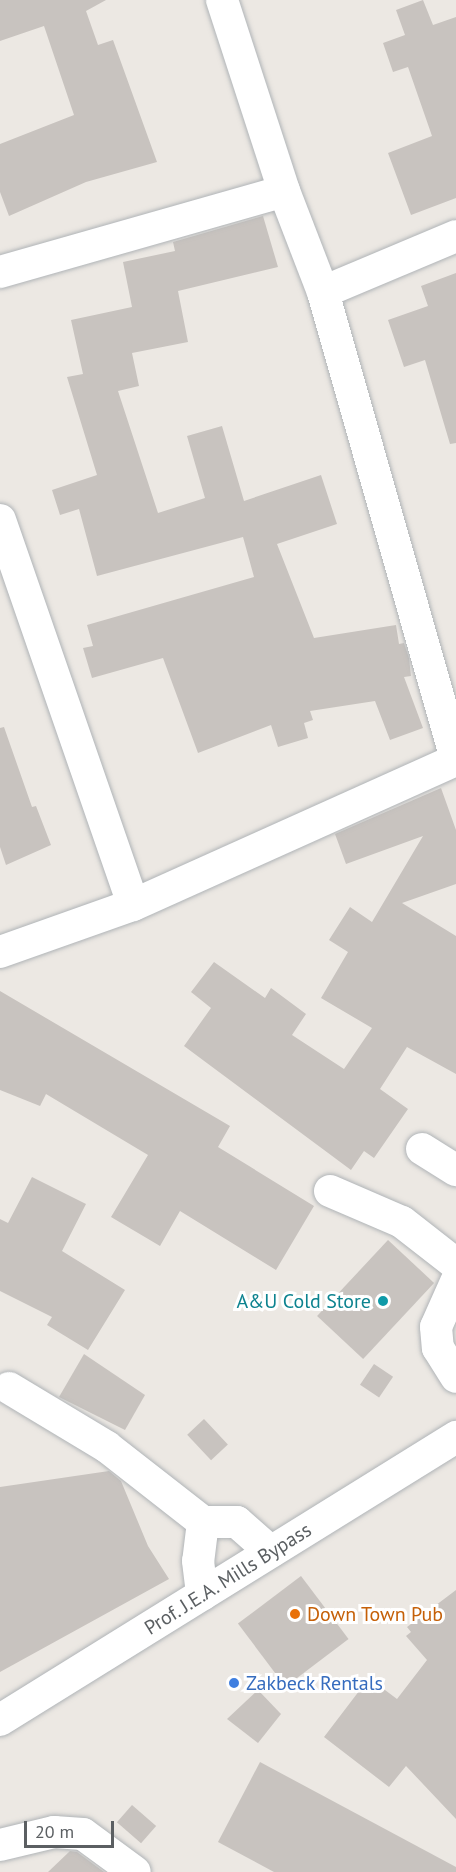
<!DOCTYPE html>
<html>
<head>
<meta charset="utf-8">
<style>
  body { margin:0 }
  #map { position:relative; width:456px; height:1872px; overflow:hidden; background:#ece8e3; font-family:"PT Sans",sans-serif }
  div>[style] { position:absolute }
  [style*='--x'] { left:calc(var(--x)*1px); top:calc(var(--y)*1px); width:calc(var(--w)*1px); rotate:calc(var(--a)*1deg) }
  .building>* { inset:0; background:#c8c3bf; transform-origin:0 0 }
  .roads { filter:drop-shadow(0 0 2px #b0b4b7) drop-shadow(0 0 2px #b0b4b7) }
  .minor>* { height:32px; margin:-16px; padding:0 16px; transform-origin:16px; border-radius:16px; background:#fff }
  .dots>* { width:16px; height:16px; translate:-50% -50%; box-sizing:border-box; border:3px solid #fff; border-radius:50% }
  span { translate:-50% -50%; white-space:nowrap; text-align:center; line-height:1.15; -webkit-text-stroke:6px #fff; paint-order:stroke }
  .culture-label { font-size:20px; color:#0d838f }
  .right { translate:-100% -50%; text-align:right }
  .street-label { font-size:20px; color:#5b5f62 }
  .food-label { font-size:20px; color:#c56008 }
  .left { translate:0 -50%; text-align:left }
  .shop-label { font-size:20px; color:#366cbe }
  .scale { position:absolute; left:24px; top:1821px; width:90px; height:27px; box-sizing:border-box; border:3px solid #5b5f62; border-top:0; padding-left:8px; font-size:18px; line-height:21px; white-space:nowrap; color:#5b5f62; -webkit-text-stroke:4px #fff; paint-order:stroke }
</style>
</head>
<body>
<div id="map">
  <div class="building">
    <div style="clip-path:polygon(0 0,106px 0,86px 11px,98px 45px,113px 40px,157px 162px,86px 182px,9px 216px,0 192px,0 144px,74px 115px,44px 26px,0 41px)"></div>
    <div style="clip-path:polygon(423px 0,433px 25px,456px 17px,456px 198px,411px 215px,388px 153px,432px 136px,408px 67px,393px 72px,383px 43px,405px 35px,396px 10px)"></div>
    <div style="clip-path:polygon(263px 216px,278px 267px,178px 291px,188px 342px,132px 353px,139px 386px,118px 391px,158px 513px,205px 498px,187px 436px,222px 426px,244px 501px,321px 475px,337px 524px,277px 544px,314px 638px,396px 625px,399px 644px,404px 643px,409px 658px,411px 676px,404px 677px,423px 728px,390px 740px,375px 701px,310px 711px,313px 720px,304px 723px,308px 738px,278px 747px,271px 725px,198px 753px,163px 658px,92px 678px,83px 648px,93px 646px,87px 625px,254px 577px,243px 537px,97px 576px,79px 509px,60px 515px,52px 490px,97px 475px,67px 377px,83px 374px,71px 320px,132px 307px,123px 262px,175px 251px,173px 242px)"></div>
    <div style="clip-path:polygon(456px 273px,456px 443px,450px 444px,425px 360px,404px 367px,388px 320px,428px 306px,421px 286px)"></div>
    <div style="clip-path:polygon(4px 727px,32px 807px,36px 806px,51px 845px,6px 865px,0 847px,0 728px)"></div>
    <div style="clip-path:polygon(441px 788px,456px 830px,456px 884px,402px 903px,456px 936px,456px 1074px,407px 1047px,380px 1089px,408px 1109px,374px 1158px,364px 1151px,351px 1170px,184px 1046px,211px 1008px,191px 992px,214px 962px,265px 998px,271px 988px,306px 1014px,292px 1035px,344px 1069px,372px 1028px,321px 998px,348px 952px,329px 940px,350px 907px,372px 922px,423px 836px,346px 864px,335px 834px)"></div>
    <div style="clip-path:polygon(0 991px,230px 1126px,218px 1147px,314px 1206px,276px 1270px,180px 1211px,160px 1246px,111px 1217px,148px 1155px,46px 1094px,40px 1106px,0 1090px)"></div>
    <div style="clip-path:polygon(32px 1177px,86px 1204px,62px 1251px,125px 1290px,88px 1350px,47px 1325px,52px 1317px,0 1291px,0 1219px,8px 1223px)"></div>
    <div style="left:388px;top:1240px;width:63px;height:104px;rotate:43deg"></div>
    <div style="clip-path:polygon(84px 1354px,145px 1395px,125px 1430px,59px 1397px)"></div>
    <div style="left:374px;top:1364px;width:23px;height:25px;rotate:34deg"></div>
    <div style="left:204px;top:1419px;width:35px;height:23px;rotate:47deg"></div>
    <div style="clip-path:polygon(109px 1471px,121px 1481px,148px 1546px,169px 1579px,0 1672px,0 1487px)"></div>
    <div style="left:301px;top:1576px;width:79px;height:79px;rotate:53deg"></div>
    <div style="clip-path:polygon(456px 1590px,456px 1819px,406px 1766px,389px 1787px,324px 1737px,369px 1678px,397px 1699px,427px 1660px,406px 1636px,411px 1632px,407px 1627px)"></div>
    <div style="clip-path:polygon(258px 1690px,281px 1714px,258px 1743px,227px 1719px)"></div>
    <div style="clip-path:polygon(260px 1762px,456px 1867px,456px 1872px,274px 1872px,218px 1842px)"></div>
    <div style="left:132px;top:1805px;width:32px;height:23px;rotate:41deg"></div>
    <div style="clip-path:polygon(70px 1851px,77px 1852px,104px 1872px,48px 1872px)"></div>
  </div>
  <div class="roads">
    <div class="minor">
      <div style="--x:222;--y:0;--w:201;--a:72"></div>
      <div style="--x:284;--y:191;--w:108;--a:68.9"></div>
      <div style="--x:323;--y:292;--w:485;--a:74.1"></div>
      <div style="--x:0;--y:272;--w:295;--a:-15.9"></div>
      <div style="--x:323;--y:292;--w:144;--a:-22.8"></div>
      <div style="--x:0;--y:520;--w:407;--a:70.9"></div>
      <div style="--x:0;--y:952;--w:141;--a:-19.5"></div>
      <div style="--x:133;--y:905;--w:354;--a:-24.2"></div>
      <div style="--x:422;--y:1149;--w:40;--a:32"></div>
      <div style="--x:330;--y:1191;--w:78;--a:23.3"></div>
      <div style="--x:402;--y:1222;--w:68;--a:37.9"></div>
      <div style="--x:456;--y:1282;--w:49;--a:114"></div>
      <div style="--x:436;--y:1327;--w:21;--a:85"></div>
      <div style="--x:438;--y:1348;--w:34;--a:58"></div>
      <div style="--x:9;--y:1388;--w:114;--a:31"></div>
      <div style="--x:107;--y:1447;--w:122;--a:38"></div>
      <div style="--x:203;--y:1522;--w:39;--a:97"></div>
      <div style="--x:198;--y:1561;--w:34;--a:83"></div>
      <div style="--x:203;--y:1522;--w:34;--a:0"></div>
      <div style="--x:237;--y:1522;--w:45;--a:41.4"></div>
      <div style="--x:0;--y:1720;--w:537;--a:-31.82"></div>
      <div style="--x:0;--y:1845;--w:56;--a:-13.5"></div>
      <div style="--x:54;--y:1832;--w:29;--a:4"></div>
      <div style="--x:83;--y:1834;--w:64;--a:36.2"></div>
    </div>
  </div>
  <div class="dots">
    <div style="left:383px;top:1301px;background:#0f9aa8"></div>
    <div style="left:295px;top:1614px;background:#e8710a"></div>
    <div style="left:234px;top:1683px;background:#3f7fe0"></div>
  </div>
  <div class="culture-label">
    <span class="right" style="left:371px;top:1301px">A&amp;U Cold Store</span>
  </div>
  <div class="street-label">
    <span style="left:228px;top:1579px;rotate:-32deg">Prof. J.E.A. Mills Bypass</span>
  </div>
  <div class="food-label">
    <span class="left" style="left:307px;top:1614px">Down Town Pub</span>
  </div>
  <div class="shop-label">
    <span class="left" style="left:246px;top:1683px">Zakbeck Rentals</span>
  </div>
  <div class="scale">20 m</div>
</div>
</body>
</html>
